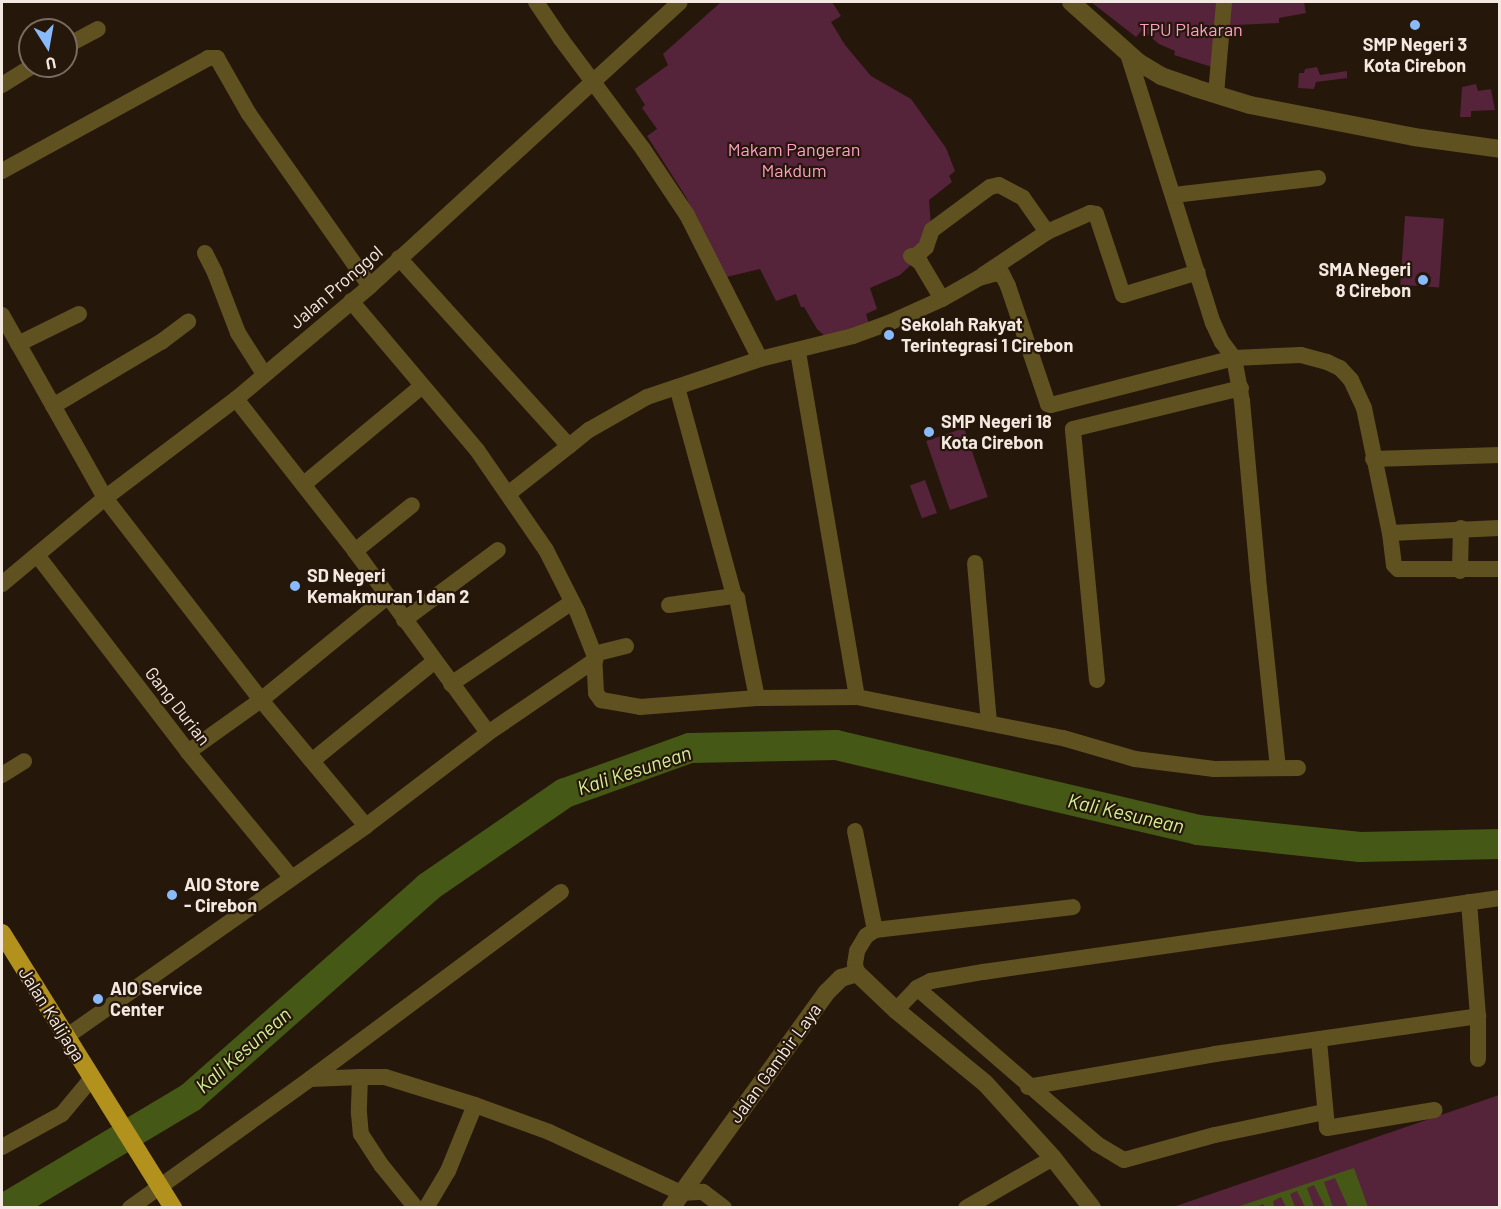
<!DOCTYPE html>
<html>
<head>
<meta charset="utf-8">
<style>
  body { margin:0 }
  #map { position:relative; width:1501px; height:1209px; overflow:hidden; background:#26170b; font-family:Barlow,sans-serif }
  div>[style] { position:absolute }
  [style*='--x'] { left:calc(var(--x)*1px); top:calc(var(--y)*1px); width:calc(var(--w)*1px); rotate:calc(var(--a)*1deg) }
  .green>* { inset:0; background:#55233a; transform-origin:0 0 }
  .water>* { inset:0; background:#465816 }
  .river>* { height:30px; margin:-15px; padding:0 15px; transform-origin:15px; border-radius:15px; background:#465816 }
  .minor>* { height:16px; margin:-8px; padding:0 8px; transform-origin:8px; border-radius:8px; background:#605121 }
  .tertiary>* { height:18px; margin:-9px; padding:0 9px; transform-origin:9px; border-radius:9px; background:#605121 }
  .trunk>* { height:18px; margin:-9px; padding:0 9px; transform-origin:9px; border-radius:9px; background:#b2921c }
  .dots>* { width:16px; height:16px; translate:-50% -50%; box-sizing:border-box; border:3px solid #26170b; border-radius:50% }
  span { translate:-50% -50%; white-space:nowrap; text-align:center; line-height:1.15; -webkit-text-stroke:4.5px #26170b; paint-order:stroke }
  .park-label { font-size:18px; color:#fe9ec6 }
  .poi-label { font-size:18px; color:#f4e9e1; font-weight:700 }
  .right { translate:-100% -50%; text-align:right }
  .left { translate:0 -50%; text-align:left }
  .street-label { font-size:18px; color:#f4e9e1 }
  .water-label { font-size:20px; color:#d1f093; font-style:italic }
  .frame { position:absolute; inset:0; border:3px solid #f4e9e1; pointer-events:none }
  .north { position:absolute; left:18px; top:18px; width:60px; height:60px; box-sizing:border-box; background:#26170b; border:2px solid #786b61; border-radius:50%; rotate:169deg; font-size:16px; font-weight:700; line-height:24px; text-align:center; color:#f4e9e1 }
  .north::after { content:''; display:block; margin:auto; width:21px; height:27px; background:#89bafc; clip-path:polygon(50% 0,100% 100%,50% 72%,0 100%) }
</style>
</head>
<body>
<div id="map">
  <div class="green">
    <div style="clip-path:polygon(721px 2px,832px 2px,841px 16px,831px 22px,845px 45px,871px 76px,911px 99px,946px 148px,955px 171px,949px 176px,952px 182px,929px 200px,931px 225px,914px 262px,900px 275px,870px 288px,877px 309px,866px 314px,869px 324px,826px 337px,817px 329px,804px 307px,801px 307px,796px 294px,776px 301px,760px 269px,722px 278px,686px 197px,647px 136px,657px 129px,642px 108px,645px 105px,635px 89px,668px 65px,663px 54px)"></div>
    <div style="clip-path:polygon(1091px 2px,1304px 2px,1306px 13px,1279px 18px,1279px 23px,1217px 26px,1215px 68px,1174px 55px,1175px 51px,1159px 44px,1142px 30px,1136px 37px)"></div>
    <div style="clip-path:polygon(1317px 67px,1320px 75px,1347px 71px,1347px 78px,1316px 82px,1314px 89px,1298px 88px,1299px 73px,1304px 73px,1305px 69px)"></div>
    <div style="clip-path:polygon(1476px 84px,1478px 91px,1491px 89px,1495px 110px,1471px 111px,1471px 117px,1460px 117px,1462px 87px)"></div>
    <div style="left:1405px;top:216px;width:39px;height:69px;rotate:4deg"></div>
    <div style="left:964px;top:428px;width:73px;height:40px;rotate:71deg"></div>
    <div style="left:925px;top:480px;width:35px;height:16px;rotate:70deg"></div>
    <div style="clip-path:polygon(1499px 1095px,1499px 1207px,1173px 1207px)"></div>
  </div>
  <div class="water">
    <div style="clip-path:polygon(1354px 1168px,1368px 1207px,1348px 1207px,1335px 1178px,1324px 1182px,1333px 1207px,1325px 1207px,1314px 1185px,1307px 1188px,1314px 1207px,1305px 1207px,1297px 1191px,1290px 1194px,1295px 1207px,1286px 1207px,1281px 1197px,1273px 1201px,1274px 1207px,1265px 1207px,1263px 1204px,1256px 1207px,1237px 1207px)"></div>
  </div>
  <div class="river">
    <div style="--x:5;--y:1208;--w:217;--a:-30.8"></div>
    <div style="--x:191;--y:1097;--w:317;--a:-41.5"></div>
    <div style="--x:428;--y:887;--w:166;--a:-34.5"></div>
    <div style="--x:565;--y:793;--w:133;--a:-19.8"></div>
    <div style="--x:690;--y:748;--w:146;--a:-1.2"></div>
    <div style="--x:836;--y:745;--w:372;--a:13.2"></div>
    <div style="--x:1198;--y:830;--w:163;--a:6"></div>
    <div style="--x:1360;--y:847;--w:140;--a:-1.2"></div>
  </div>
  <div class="minor">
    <div style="--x:536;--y:2;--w:45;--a:56"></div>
    <div style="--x:561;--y:39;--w:137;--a:53.3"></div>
    <div style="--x:643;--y:149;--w:79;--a:56.3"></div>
    <div style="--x:687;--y:215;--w:161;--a:63.1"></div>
    <div style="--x:66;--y:46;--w:36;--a:-28"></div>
    <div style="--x:1128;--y:54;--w:282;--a:72.5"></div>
    <div style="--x:1213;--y:323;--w:21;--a:65"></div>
    <div style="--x:1222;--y:342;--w:20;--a:53"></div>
    <div style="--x:1234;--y:358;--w:67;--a:-2.6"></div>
    <div style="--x:1301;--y:355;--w:27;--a:15"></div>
    <div style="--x:1327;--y:362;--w:14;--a:25"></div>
    <div style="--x:1340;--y:368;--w:16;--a:47"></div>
    <div style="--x:1351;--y:380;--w:31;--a:65"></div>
    <div style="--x:1364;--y:408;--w:128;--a:78.3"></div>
    <div style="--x:1390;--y:533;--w:32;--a:83"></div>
    <div style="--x:1394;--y:565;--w:6;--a:45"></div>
    <div style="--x:1398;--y:569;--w:102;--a:0"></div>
    <div style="--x:2;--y:85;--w:36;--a:-32"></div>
    <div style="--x:1216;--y:94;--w:92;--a:-85"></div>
    <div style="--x:2;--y:171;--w:235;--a:-28.7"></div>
    <div style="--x:208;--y:58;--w:9;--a:0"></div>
    <div style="--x:217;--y:58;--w:64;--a:60.3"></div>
    <div style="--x:249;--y:114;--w:210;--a:54.9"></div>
    <div style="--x:1174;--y:195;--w:145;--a:-6.7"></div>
    <div style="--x:205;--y:253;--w:22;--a:63"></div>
    <div style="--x:215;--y:273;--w:64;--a:69"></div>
    <div style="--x:238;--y:333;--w:49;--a:57.6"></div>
    <div style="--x:911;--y:256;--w:11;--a:34"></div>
    <div style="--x:920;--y:262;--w:43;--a:59.3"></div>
    <div style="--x:915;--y:257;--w:15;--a:-42"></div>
    <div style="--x:926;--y:247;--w:18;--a:-71"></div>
    <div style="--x:932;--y:230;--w:72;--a:-36.6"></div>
    <div style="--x:990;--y:187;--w:9;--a:-13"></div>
    <div style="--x:999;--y:185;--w:27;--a:28"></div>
    <div style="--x:1023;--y:198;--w:42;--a:54.8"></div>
    <div style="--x:399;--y:258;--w:253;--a:47.9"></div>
    <div style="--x:569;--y:446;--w:26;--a:-39"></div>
    <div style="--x:589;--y:430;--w:67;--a:-29.6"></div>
    <div style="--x:647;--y:397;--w:119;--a:-18.6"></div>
    <div style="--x:760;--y:359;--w:96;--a:-13.9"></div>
    <div style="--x:853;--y:336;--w:40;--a:-20.2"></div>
    <div style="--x:891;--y:322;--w:56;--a:-24.3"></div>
    <div style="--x:942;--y:299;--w:43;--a:-29.6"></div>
    <div style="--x:979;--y:278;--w:16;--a:-15"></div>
    <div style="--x:994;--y:274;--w:8;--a:0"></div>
    <div style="--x:1002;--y:274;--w:13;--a:63"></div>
    <div style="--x:1008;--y:286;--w:125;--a:71.3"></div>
    <div style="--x:1048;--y:404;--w:3;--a:18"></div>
    <div style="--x:1051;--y:405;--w:189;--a:-14.4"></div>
    <div style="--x:1234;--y:358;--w:44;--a:79.5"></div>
    <div style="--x:1242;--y:401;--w:178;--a:84.8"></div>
    <div style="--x:1258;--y:578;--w:191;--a:84"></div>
    <div style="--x:983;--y:275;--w:77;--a:-33.9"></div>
    <div style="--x:1047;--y:232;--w:47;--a:-23.8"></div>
    <div style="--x:1090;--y:213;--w:6;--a:9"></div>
    <div style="--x:1096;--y:214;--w:85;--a:71.6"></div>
    <div style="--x:1123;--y:295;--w:78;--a:-17"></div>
    <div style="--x:351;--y:301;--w:195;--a:49.8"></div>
    <div style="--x:477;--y:450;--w:121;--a:55.4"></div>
    <div style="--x:546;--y:550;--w:68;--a:63.1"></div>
    <div style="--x:577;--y:611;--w:46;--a:68.4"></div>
    <div style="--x:594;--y:654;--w:39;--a:87"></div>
    <div style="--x:596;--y:693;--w:9;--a:54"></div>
    <div style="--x:601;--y:700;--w:40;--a:10"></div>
    <div style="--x:640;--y:707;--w:117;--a:-4.4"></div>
    <div style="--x:757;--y:698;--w:100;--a:-0.6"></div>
    <div style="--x:857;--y:697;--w:210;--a:11.3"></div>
    <div style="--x:1063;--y:738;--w:75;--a:16.3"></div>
    <div style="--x:1135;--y:759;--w:80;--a:7.2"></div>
    <div style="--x:1214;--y:769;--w:84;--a:-0.7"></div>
    <div style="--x:2;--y:315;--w:210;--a:60.6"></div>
    <div style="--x:105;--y:498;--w:255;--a:52.3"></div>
    <div style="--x:261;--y:700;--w:164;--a:50.2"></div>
    <div style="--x:18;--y:344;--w:68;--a:-26.2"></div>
    <div style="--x:798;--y:352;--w:350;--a:80.3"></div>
    <div style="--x:677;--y:387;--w:217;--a:74.7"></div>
    <div style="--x:734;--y:596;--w:4;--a:34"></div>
    <div style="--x:737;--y:598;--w:102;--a:78.7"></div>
    <div style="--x:236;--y:399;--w:193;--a:51.9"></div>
    <div style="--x:355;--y:551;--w:225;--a:53.8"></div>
    <div style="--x:53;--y:406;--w:126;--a:-30.7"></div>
    <div style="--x:161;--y:342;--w:34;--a:-37"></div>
    <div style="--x:1373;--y:459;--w:127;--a:-1.8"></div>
    <div style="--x:304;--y:484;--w:153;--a:-39.7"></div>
    <div style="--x:508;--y:494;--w:78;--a:-38.2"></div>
    <div style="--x:1390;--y:533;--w:109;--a:-2.6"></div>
    <div style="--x:355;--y:551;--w:73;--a:-38.9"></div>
    <div style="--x:37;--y:555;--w:248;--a:52.5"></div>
    <div style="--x:188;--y:752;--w:163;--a:50.5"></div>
    <div style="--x:975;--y:563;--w:161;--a:85"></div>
    <div style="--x:1460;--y:571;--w:43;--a:-88.7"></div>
    <div style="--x:2;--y:584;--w:134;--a:-39.9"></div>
    <div style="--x:105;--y:498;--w:164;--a:-37.1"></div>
    <div style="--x:236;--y:399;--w:175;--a:-40.1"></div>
    <div style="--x:370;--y:286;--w:420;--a:-42.5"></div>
    <div style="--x:669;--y:605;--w:66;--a:-7.9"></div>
    <div style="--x:404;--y:620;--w:117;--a:-36.7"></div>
    <div style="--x:594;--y:654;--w:33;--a:-14"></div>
    <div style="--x:1097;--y:680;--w:252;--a:-95.5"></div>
    <div style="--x:1073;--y:429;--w:173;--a:-13.7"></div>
    <div style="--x:451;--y:684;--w:146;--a:-34.1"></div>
    <div style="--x:188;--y:752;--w:90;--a:-35.5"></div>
    <div style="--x:261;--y:700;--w:163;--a:-39.3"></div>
    <div style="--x:313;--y:760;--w:157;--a:-39.1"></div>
    <div style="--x:2;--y:775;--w:26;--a:-32"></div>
    <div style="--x:855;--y:831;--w:101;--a:78.6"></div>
    <div style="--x:1469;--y:902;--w:114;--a:85.5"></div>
    <div style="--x:1478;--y:1016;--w:43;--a:90"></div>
    <div style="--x:857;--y:973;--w:9;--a:-103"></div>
    <div style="--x:855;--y:964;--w:13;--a:-81"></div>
    <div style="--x:857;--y:951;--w:17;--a:-59"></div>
    <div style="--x:866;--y:936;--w:11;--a:-34"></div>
    <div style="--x:875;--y:930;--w:199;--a:-6.6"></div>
    <div style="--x:917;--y:988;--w:238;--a:40.9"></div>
    <div style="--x:1097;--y:1144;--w:31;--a:31"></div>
    <div style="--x:1124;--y:1160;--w:94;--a:-15.4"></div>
    <div style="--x:1215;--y:1135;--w:111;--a:-11.9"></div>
    <div style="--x:896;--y:1010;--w:30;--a:-46"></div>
    <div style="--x:917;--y:988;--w:16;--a:-27"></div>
    <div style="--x:931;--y:981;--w:53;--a:-9.8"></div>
    <div style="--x:983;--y:972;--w:522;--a:-8.15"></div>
    <div style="--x:66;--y:1037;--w:367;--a:-35.1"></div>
    <div style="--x:366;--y:826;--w:153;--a:-37.3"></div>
    <div style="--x:488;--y:733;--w:130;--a:-34.3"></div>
    <div style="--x:1319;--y:1041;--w:87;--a:84.7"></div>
    <div style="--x:1327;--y:1128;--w:109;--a:-9.5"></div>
    <div style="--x:360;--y:1077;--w:36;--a:92"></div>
    <div style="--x:359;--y:1113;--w:21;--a:85"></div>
    <div style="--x:361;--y:1134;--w:38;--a:57"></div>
    <div style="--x:382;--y:1166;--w:54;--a:51"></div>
    <div style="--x:310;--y:1079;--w:313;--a:-36.7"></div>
    <div style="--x:1028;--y:1087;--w:190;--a:-10"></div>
    <div style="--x:1215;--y:1054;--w:266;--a:-8.2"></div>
    <div style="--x:2;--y:1147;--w:68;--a:-28.8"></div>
    <div style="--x:62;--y:1114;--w:47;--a:-50.2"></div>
    <div style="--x:130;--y:1208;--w:221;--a:-35.6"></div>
    <div style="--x:310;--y:1079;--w:50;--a:-2.3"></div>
    <div style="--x:360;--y:1077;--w:25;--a:0"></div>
    <div style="--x:385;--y:1077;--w:94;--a:17.3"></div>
    <div style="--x:475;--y:1105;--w:79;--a:20"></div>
    <div style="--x:549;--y:1132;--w:145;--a:24.8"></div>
    <div style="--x:681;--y:1193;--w:22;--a:-3"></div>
    <div style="--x:703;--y:1192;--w:26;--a:37"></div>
    <div style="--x:426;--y:1208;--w:43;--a:-59.3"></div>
    <div style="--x:448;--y:1171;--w:71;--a:-67.8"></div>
    <div style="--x:966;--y:1208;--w:100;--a:-29.9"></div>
  </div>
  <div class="tertiary">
    <div style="--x:1071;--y:2;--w:90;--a:41.8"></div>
    <div style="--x:1138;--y:62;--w:27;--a:31"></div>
    <div style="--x:1161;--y:76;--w:36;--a:19"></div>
    <div style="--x:1195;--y:88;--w:58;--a:17.2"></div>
    <div style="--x:1250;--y:105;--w:167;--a:11"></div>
    <div style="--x:1414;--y:137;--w:87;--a:7.9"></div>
    <div style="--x:671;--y:1208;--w:266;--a:-54.2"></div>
    <div style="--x:827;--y:992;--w:20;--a:-45"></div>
    <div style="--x:841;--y:978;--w:17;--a:-17"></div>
    <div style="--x:857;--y:973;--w:54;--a:43.5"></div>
    <div style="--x:896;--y:1010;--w:115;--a:39.4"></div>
    <div style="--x:985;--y:1083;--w:101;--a:47.8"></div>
    <div style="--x:1053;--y:1158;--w:63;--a:52"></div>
  </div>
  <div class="trunk">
    <div style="--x:2;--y:933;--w:324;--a:58.1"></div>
  </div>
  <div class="dots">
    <div style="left:1415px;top:25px;background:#89bafc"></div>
    <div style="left:1423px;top:280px;background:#89bafc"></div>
    <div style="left:889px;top:335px;background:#89bafc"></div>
    <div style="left:929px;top:432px;background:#89bafc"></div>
    <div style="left:295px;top:586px;background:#89bafc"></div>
    <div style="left:172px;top:895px;background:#89bafc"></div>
    <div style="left:98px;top:999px;background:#89bafc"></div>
  </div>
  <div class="park-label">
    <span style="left:1191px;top:29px">TPU Plakaran</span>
    <span style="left:794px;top:160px">Makam Pangeran<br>Makdum</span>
  </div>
  <div class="poi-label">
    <span style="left:1415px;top:55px">SMP Negeri 3<br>Kota Cirebon</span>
    <span class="right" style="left:1411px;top:280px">SMA Negeri<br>8 Cirebon</span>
    <span class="left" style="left:901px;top:335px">Sekolah Rakyat<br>Terintegrasi 1 Cirebon</span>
    <span class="left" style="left:941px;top:432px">SMP Negeri 18<br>Kota Cirebon</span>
    <span class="left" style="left:307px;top:586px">SD Negeri<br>Kemakmuran 1 dan 2</span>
    <span class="left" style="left:184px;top:895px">AIO Store<br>- Cirebon</span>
    <span class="left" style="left:110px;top:999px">AIO Service<br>Center</span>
  </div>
  <div class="street-label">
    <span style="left:336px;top:287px;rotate:-41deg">Jalan Pronggol</span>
    <span style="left:178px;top:706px;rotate:52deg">Gang Durian</span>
    <span style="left:52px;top:1014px;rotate:58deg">Jalan Kalijaga</span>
    <span style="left:775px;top:1063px;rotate:-54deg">Jalan Gambir Laya</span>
  </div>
  <div class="water-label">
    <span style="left:634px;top:770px;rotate:-18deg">Kali Kesunean</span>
    <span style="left:1126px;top:813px;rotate:13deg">Kali Kesunean</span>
    <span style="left:243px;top:1050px;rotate:-41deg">Kali Kesunean</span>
  </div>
  <div class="frame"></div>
  <div class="north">U</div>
</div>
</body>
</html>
